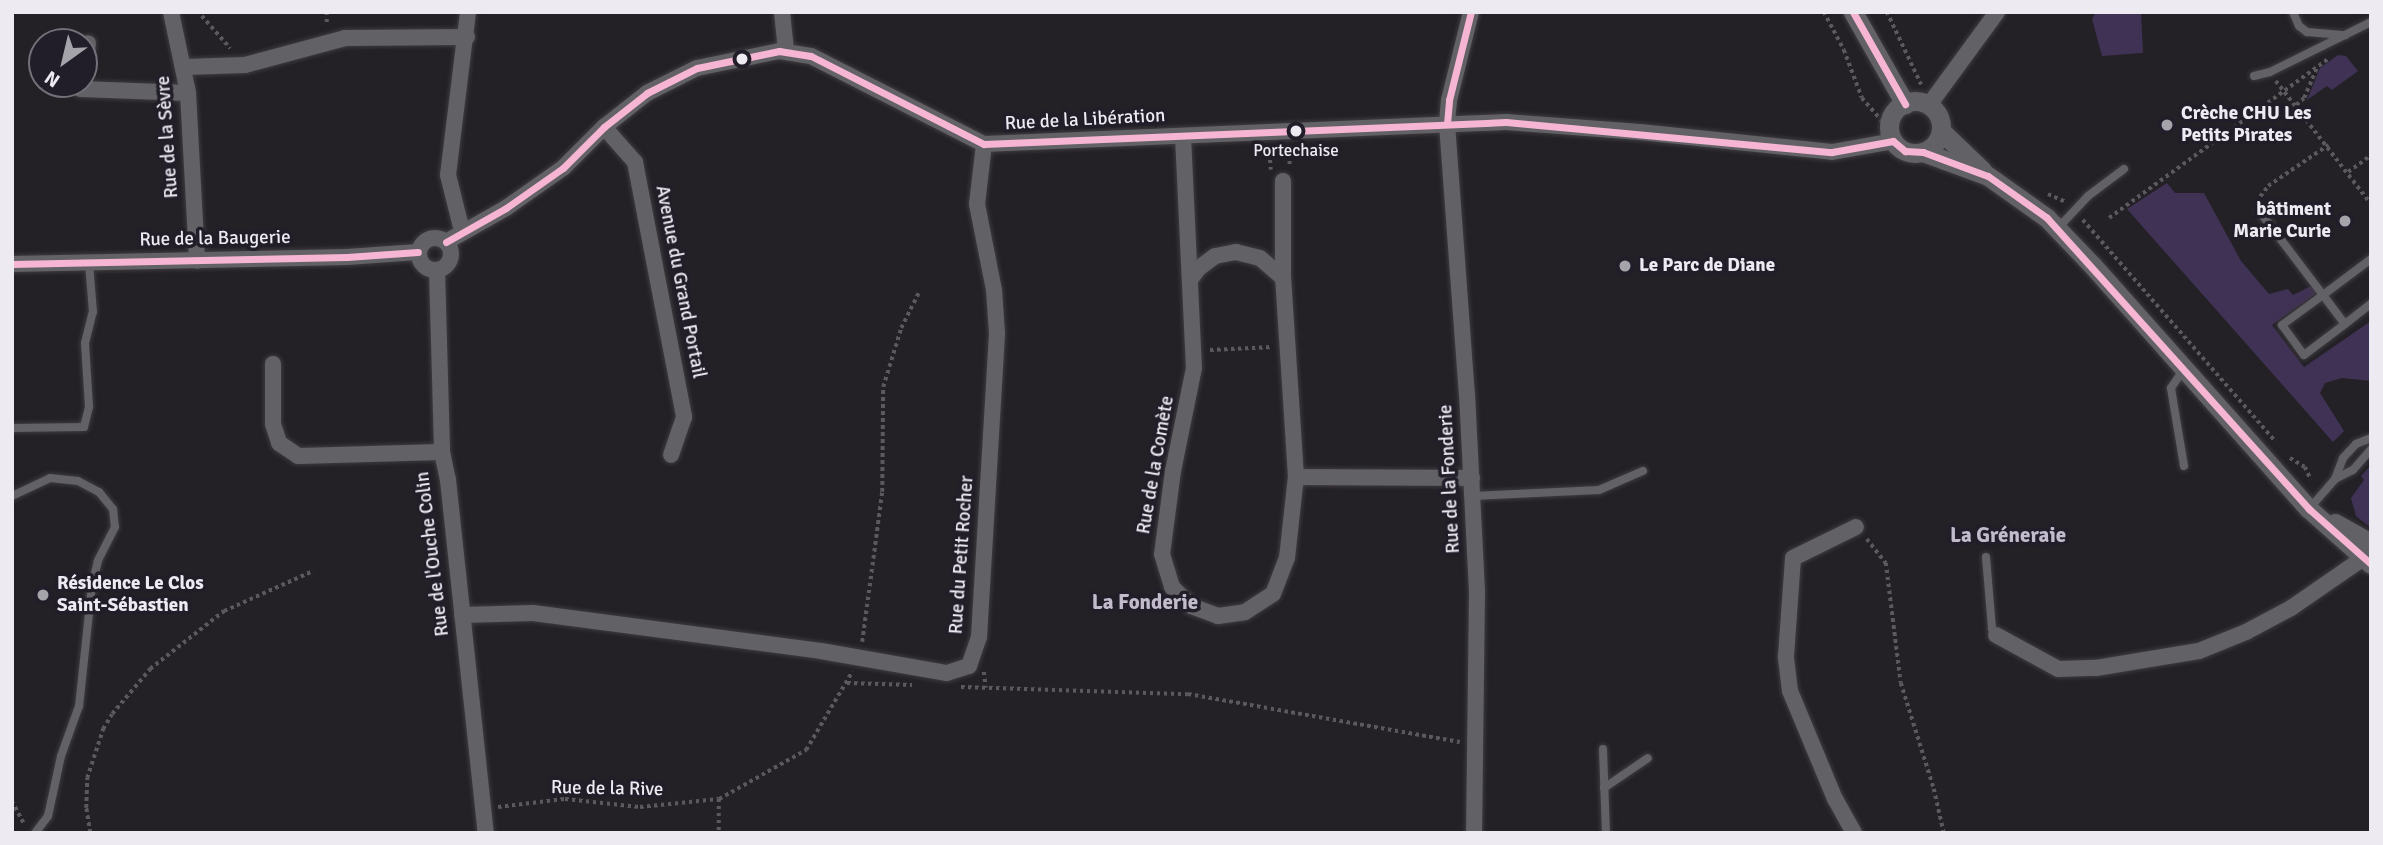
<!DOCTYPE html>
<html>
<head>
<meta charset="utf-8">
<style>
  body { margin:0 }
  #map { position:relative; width:2383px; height:845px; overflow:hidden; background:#232126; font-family:Signika,sans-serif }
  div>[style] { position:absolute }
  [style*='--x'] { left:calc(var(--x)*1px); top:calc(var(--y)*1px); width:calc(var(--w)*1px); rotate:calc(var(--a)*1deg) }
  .green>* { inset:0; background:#403255 }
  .path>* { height:3.5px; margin-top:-1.75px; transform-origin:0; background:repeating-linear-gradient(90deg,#5b595e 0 3.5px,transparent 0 7px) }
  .roads { filter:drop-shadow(0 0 2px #3e3b40) drop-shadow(0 0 2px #3e3b40) }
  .service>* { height:8px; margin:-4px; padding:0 4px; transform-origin:4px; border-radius:4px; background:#626165 }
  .minor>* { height:16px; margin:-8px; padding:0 8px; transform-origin:8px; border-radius:8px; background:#626165 }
  .minor>.ring { margin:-8px; padding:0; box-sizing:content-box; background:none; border:16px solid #626165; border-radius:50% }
  .tertiary>* { height:19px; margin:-9.5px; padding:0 9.5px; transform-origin:9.5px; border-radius:9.5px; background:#626165 }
  .tertiary>.ring { margin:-9.5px; padding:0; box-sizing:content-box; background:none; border:19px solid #626165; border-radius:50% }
  .bus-1>* { height:7px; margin:-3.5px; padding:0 3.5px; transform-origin:3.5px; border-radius:3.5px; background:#f5b5d3 }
  .dots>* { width:19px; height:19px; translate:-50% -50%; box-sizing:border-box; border:4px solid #221e29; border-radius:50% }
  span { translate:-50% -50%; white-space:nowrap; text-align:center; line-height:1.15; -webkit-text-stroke:7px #221e29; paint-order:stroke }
  .bus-label { font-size:17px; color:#edeaf2 }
  .poi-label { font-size:19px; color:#edeaf2; font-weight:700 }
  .left { translate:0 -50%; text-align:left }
  .right { translate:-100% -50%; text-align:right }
  .street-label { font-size:19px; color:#edeaf2 }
  .neighbourhood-label { font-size:21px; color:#c1bbcb; font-weight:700 }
  .frame { position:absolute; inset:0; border:14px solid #edeaf2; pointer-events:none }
  .north { position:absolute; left:28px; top:28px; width:70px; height:70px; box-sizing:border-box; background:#221e29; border:2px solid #737079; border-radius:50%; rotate:214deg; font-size:19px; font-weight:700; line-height:28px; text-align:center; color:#edeaf2 }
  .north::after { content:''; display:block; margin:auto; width:24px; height:32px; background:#a6a4ab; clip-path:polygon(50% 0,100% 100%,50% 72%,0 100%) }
</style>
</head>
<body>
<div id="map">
  <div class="green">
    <div style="clip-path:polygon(2096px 12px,2141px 12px,2143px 53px,2102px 56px,2092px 19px)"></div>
    <div style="clip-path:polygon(2338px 55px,2346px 56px,2358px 71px,2332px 90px,2327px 86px,2307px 100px,2320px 68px)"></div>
    <div style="clip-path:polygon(2167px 183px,2175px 193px,2204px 193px,2241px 261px,2269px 294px,2288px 289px,2293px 295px,2311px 286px,2317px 293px,2272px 325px,2304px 367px,2371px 321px,2371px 381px,2342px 378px,2325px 383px,2320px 393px,2344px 431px,2333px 442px,2127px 209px)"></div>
    <div style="clip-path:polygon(2371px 465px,2371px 528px,2356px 516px,2351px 498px,2364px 480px,2361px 476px)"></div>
  </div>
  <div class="path">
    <div style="--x:327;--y:12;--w:14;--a:90"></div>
    <div style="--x:1824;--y:12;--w:43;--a:62.2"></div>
    <div style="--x:1844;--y:50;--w:51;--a:69.4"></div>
    <div style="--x:1862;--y:98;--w:37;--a:49"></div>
    <div style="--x:1887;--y:12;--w:82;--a:64.7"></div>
    <div style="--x:202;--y:16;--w:43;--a:48.8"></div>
    <div style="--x:2276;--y:81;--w:155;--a:52.3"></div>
    <div style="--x:2296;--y:105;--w:11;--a:-41"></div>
    <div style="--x:2304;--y:98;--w:34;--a:-67"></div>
    <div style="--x:1269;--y:146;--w:24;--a:85"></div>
    <div style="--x:1289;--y:147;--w:20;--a:87"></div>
    <div style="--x:2348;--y:172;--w:29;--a:-36"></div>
    <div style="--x:2048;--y:194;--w:20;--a:24"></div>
    <div style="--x:2256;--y:202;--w:20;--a:-53"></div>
    <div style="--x:2268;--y:186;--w:73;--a:-34.3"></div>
    <div style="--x:2109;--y:218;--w:272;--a:-36"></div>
    <div style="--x:2083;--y:220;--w:294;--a:49"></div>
    <div style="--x:1210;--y:350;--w:62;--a:-2.8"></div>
    <div style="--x:2290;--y:458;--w:17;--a:31"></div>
    <div style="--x:2305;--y:467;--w:14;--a:65"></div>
    <div style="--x:1867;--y:539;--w:31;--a:52"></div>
    <div style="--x:1886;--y:563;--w:121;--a:82.9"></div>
    <div style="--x:1901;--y:683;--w:111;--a:72.7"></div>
    <div style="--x:1934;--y:789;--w:45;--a:77.2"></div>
    <div style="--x:862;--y:642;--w:151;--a:-82.4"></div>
    <div style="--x:882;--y:492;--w:105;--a:-89.5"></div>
    <div style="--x:883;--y:387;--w:62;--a:-73"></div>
    <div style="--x:901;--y:328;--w:40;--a:-63.4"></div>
    <div style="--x:984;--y:672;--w:16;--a:83"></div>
    <div style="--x:847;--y:683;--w:65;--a:1.8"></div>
    <div style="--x:961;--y:687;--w:227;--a:1.8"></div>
    <div style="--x:1188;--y:694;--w:276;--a:10"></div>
    <div style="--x:719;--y:799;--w:34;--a:90"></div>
    <div style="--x:12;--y:801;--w:27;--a:62"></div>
    <div style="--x:498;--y:807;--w:67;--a:-6.8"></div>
    <div style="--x:565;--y:799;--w:75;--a:6.1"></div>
    <div style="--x:640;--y:807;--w:79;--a:-5.8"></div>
    <div style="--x:719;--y:799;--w:100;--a:-29.4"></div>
    <div style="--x:806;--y:750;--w:91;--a:-59.5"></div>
    <div style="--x:90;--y:833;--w:25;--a:-99"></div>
    <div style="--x:86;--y:808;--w:30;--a:-88"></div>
    <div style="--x:87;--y:778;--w:52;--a:-71.9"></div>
    <div style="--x:103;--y:729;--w:17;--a:-59"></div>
    <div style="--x:112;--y:714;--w:59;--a:-49.8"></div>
    <div style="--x:150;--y:669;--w:94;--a:-38.1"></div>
    <div style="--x:224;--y:611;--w:98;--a:-24.2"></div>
  </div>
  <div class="roads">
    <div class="service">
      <div style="--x:2293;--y:12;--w:15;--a:67"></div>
      <div style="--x:2299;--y:26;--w:10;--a:37"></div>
      <div style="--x:2307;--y:32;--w:38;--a:5"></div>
      <div style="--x:2254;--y:76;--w:16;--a:-14"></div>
      <div style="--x:2270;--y:72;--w:113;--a:-26.3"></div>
      <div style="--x:2260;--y:212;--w:104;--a:52.8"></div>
      <div style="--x:2323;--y:295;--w:51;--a:143.8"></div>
      <div style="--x:2282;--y:325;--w:37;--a:54"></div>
      <div style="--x:2304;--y:355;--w:51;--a:-37.1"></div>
      <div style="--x:2058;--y:228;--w:44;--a:-46.8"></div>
      <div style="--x:2088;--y:196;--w:45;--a:-36.9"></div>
      <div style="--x:2371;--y:259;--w:60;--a:143.1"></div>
      <div style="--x:2323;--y:295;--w:36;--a:53"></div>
      <div style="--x:2345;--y:324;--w:33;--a:-38"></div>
      <div style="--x:12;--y:428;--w:72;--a:-0.8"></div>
      <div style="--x:84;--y:427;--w:21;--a:-76"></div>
      <div style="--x:89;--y:407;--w:64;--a:-93.6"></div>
      <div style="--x:85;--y:343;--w:32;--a:-76"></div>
      <div style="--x:93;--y:312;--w:49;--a:-94.7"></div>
      <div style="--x:2184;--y:466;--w:79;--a:-99.5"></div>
      <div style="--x:2171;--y:388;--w:23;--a:-56"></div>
      <div style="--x:2335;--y:479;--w:22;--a:-69"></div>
      <div style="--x:2343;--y:458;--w:19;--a:-47"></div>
      <div style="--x:2356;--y:444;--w:16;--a:-22"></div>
      <div style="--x:12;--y:496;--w:42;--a:-25.3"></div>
      <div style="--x:50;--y:478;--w:28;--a:6"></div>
      <div style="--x:78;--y:481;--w:24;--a:28"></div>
      <div style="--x:99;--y:492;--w:22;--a:51"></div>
      <div style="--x:113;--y:509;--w:18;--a:84"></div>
      <div style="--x:115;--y:527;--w:38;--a:117"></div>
      <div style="--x:98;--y:561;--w:25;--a:104"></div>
      <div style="--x:92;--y:585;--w:122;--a:96.1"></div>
      <div style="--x:79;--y:706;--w:53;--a:109.8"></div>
      <div style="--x:61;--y:756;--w:61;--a:102.2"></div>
      <div style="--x:48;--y:816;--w:21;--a:127"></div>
      <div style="--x:1473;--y:496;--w:126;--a:-2.7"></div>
      <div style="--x:1599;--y:490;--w:48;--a:-23.4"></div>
      <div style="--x:2309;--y:509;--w:40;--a:-49"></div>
      <div style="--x:2335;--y:479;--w:20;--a:-27"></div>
      <div style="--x:2353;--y:470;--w:28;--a:-49"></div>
      <div style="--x:1986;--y:557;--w:72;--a:85.2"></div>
      <div style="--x:1992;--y:629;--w:7;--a:56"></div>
      <div style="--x:1603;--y:749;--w:84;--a:88"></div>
      <div style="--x:1604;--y:788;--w:53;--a:-34.3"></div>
    </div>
    <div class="minor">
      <div style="--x:171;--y:12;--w:83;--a:78.1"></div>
      <div style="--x:188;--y:93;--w:168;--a:86.9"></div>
      <div style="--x:782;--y:12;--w:39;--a:84"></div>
      <div style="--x:1471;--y:12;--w:91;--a:104"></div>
      <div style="--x:1449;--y:100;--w:24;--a:95"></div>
      <div style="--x:1447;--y:124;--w:271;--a:85.8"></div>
      <div style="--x:1467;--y:394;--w:198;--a:87.1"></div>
      <div style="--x:1477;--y:592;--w:241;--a:90.7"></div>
      <div style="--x:185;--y:67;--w:60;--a:-1.9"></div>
      <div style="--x:245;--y:65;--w:104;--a:-15.1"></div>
      <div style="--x:345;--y:38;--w:122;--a:-0.5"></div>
      <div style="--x:84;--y:69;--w:26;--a:-81"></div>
      <div style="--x:82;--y:84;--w:5;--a:101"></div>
      <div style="--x:81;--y:89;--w:107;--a:2.1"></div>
      <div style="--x:1929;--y:105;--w:115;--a:-53.8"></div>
      <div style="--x:604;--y:127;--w:47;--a:48.5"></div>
      <div style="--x:635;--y:162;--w:260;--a:79.1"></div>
      <div style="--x:684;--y:417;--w:40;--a:108.9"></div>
      <div style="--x:1183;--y:136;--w:232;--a:87.3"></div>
      <div style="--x:1194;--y:368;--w:105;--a:101.5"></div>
      <div style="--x:1173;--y:471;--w:84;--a:97.5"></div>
      <div style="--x:1162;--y:554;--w:34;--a:73"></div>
      <div style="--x:1172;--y:587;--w:27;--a:45"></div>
      <div style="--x:1191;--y:606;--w:29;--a:20"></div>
      <div style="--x:1218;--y:616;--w:27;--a:-8"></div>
      <div style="--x:1245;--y:612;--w:33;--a:-33"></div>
      <div style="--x:1273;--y:594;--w:39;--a:-69"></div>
      <div style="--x:1287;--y:558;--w:81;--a:-83.7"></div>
      <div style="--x:1296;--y:477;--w:199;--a:-93.7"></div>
      <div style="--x:1283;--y:278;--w:30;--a:-139"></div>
      <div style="--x:1260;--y:258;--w:25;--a:-166"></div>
      <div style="--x:1236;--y:252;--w:21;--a:169"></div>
      <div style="--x:1215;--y:256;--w:21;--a:143"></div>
      <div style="--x:1198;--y:269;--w:14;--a:126"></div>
      <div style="--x:1283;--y:181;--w:97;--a:90"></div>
      <div style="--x:462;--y:231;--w:58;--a:-104"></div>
      <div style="--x:448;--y:175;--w:164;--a:-83"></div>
      <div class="ring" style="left:419px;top:238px;width:16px;height:16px"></div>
      <div style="--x:446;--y:242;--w:69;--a:-29.5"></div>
      <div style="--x:506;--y:208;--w:70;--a:-35.1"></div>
      <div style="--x:563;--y:168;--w:58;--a:-45"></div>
      <div style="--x:604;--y:127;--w:55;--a:-38.3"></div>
      <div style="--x:647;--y:93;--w:56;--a:-26.6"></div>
      <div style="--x:697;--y:68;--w:84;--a:-11.7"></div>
      <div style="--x:779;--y:51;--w:32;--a:9"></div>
      <div style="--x:811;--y:56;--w:194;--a:27"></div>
      <div style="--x:984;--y:144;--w:522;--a:-2.41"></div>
      <div style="--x:1506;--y:122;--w:134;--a:4.3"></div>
      <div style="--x:1640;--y:132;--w:193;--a:5.9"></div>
      <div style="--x:1832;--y:152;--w:62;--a:-10.2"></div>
      <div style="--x:12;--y:264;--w:335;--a:-1.2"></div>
      <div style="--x:347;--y:257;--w:71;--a:-4"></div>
      <div style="--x:437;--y:270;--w:182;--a:88.4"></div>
      <div style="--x:442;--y:452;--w:29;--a:78"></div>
      <div style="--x:448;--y:480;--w:355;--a:83.9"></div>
      <div style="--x:273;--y:364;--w:60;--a:90"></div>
      <div style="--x:273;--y:424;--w:20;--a:72"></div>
      <div style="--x:279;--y:443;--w:23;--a:34"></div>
      <div style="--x:298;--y:456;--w:144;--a:-1.6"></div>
      <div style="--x:1296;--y:477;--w:176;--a:0.3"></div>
      <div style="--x:462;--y:615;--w:71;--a:-1.6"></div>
      <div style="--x:533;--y:613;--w:290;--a:7.5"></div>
      <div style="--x:821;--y:651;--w:128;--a:9.9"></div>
      <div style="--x:947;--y:673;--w:23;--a:-18"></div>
      <div style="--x:969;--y:666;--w:31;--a:-71"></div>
      <div style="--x:979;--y:637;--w:305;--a:-86.6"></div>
      <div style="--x:997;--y:333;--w:43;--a:-94"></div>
      <div style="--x:994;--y:290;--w:88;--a:-101.2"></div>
      <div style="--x:977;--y:204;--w:60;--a:-83.3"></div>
      <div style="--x:1996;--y:635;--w:71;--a:28.7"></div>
      <div style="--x:2058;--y:669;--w:38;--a:-2"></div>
      <div style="--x:2096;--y:668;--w:104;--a:-9.4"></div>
      <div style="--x:2199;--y:651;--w:51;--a:-22"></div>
      <div style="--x:2246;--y:632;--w:51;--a:-28.1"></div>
      <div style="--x:2291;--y:608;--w:86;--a:-34.6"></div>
      <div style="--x:1854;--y:833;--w:39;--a:-119"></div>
      <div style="--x:1835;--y:799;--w:117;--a:-112.6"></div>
      <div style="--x:1790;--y:691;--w:35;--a:-97"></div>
      <div style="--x:1786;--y:656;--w:98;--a:-85.9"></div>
      <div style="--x:1793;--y:558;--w:70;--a:-26.2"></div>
    </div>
    <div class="tertiary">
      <div style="--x:1853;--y:12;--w:106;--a:60.5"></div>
      <div class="ring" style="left:1889px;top:101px;width:33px;height:33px"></div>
      <div style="--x:1941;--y:131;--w:57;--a:43.6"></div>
      <div style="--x:1923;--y:152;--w:69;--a:20.3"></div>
      <div style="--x:1988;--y:176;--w:72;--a:35.4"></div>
      <div style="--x:2047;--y:218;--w:66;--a:46.2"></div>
      <div style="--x:2093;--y:266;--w:325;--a:48.4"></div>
      <div style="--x:2309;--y:509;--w:83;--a:41.6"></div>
      <div style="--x:2335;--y:523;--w:41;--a:29.1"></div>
    </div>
  </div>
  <div class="bus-1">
    <div style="--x:1853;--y:12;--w:106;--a:60.5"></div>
    <div style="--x:1447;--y:124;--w:24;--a:-85"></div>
    <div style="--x:1449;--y:100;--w:91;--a:-76"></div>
    <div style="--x:1893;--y:141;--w:16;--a:40"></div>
    <div style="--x:1905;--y:151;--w:18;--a:3"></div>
    <div style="--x:1923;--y:152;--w:69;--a:20.3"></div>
    <div style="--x:1988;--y:176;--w:72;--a:35.4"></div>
    <div style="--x:2047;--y:218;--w:392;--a:48"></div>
    <div style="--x:2309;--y:509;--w:83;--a:41.6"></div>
    <div style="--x:446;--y:242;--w:69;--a:-29.5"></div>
    <div style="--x:506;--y:208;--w:70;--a:-35.1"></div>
    <div style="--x:563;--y:168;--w:58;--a:-45"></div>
    <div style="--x:604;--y:127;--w:55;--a:-38.3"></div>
    <div style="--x:647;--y:93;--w:56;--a:-26.6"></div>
    <div style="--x:697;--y:68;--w:84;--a:-11.7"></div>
    <div style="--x:779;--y:51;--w:32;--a:9"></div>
    <div style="--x:811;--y:56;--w:194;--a:27"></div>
    <div style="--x:984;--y:144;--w:522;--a:-2.41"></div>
    <div style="--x:1506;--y:122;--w:327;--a:5.3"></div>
    <div style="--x:1832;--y:152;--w:62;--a:-10.2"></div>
    <div style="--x:12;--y:264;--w:335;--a:-1.2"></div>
    <div style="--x:347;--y:257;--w:71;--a:-4"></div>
  </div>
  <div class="dots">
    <div style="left:742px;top:59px;background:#edeaf2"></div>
    <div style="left:2167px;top:125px;background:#a6a4ab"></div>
    <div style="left:1296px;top:131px;background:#edeaf2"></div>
    <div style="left:2345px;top:221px;background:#a6a4ab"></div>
    <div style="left:1625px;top:266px;background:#a6a4ab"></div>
    <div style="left:43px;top:595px;background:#a6a4ab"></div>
  </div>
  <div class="bus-label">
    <span style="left:1296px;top:151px">Portechaise</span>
  </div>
  <div class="poi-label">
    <span class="left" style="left:2181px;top:125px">Crèche CHU Les<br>Petits Pirates</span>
    <span class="right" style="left:2331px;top:221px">bâtiment<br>Marie Curie</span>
    <span class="left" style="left:1639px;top:266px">Le Parc de Diane</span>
    <span class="left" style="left:57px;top:595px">Résidence Le Clos<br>Saint-Sébastien</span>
  </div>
  <div class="street-label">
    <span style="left:1085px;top:120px;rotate:-3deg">Rue de la Libération</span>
    <span style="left:168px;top:137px;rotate:-94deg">Rue de la Sèvre</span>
    <span style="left:215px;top:239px;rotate:-1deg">Rue de la Baugerie</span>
    <span style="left:680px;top:282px;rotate:79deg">Avenue du Grand Portail</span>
    <span style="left:1156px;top:465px;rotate:-80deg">Rue de la Comète</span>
    <span style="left:1450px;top:479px;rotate:-93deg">Rue de la Fonderie</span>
    <span style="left:433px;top:554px;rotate:-97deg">Rue de l'Ouche Colin</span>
    <span style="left:962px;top:555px;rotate:-86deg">Rue du Petit Rocher</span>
    <span style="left:607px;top:789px;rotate:1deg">Rue de la Rive</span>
  </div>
  <div class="neighbourhood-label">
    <span style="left:2008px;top:535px">La Gréneraie</span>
    <span style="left:1145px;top:602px">La Fonderie</span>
  </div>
  <div class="frame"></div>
  <div class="north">N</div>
</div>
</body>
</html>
